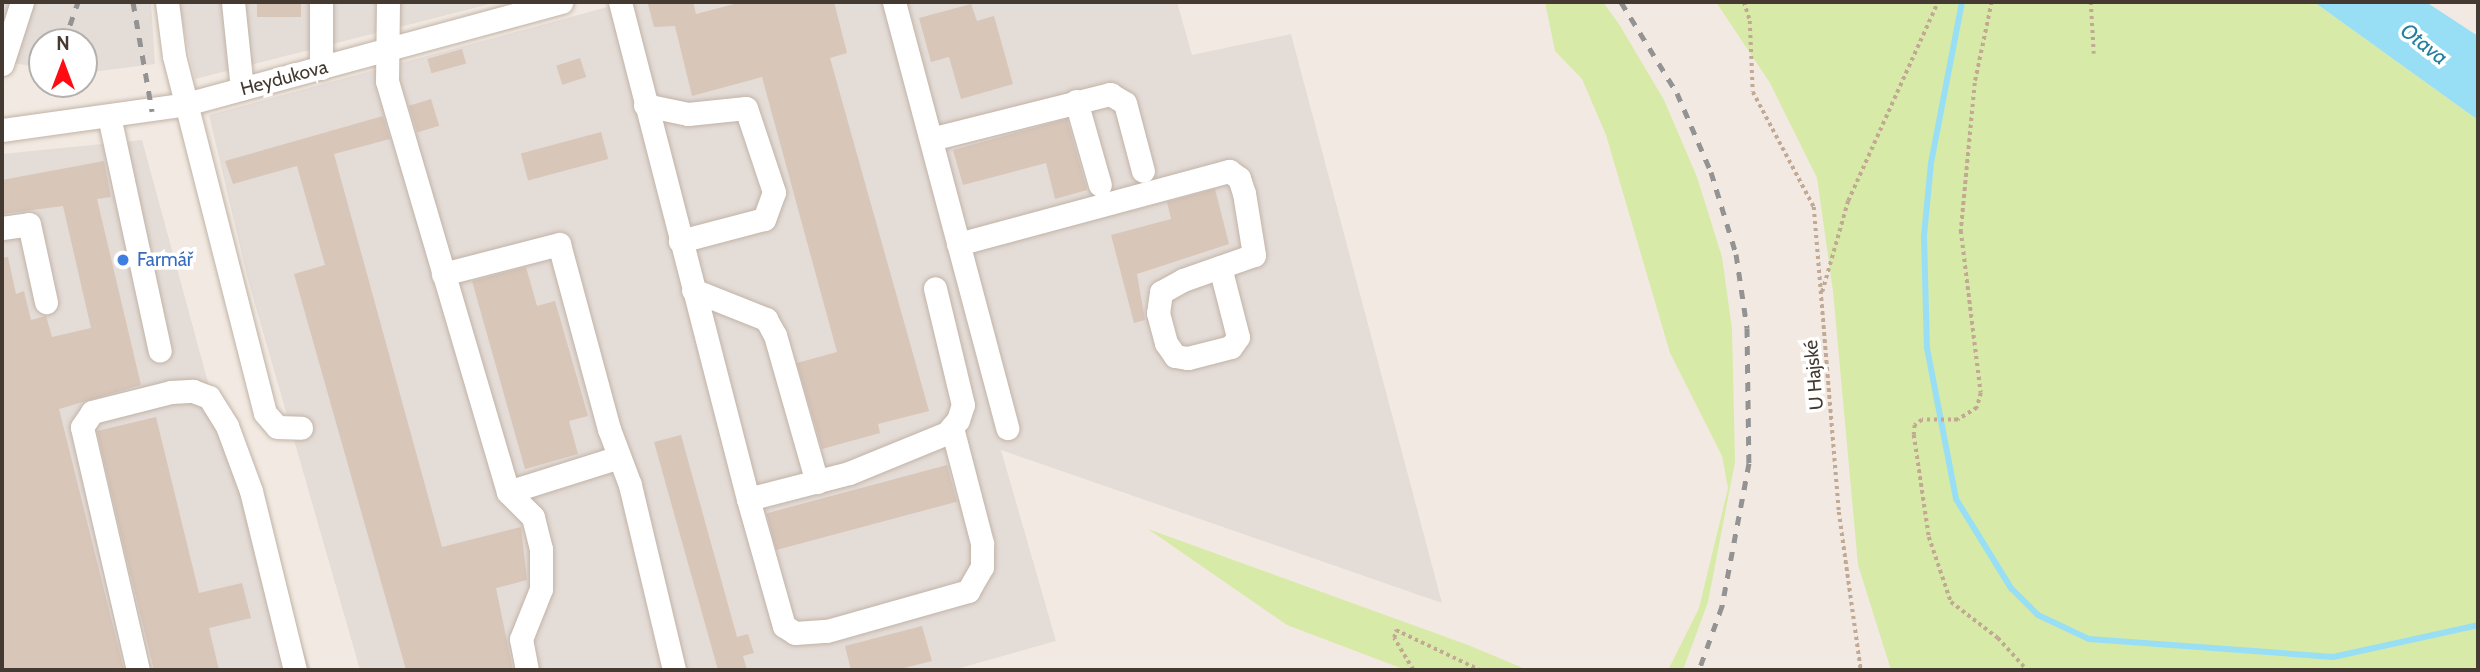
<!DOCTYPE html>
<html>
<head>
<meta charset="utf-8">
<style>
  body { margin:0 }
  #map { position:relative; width:2480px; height:672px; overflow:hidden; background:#f2eae2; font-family:Cabin,sans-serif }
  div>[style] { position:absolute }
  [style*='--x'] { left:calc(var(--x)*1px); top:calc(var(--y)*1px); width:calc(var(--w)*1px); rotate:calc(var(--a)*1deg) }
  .industrial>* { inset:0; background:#e4dcd7 }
  .green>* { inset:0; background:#d8eaa7 }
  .water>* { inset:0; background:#98dff5 }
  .stream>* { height:6px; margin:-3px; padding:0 3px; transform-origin:3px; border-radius:3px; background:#98dff5 }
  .building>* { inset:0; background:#d8c6b9; transform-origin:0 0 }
  .path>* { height:3.5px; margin-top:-1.75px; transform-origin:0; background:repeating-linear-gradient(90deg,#c1a994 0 3.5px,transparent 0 7px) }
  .roads { filter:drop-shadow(0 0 2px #c1b3a7) drop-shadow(0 0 2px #c1b3a7) }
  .minor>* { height:23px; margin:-11.5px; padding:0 11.5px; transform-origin:11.5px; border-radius:11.5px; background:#fff }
  .rail>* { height:5px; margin-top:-2.5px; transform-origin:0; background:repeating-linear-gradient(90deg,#939393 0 9px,transparent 0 18px) }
  .dots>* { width:19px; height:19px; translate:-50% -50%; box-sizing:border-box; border:4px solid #fff; border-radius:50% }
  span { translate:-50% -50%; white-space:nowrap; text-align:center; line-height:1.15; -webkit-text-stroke:7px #fff; paint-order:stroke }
  .street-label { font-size:19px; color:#443a32 }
  .shop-label { font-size:19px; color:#366cbe }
  .left { translate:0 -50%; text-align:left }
  .water-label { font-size:21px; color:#227f9d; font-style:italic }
  .frame { position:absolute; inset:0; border:4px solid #443a32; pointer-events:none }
  .north { position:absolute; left:28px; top:28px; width:70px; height:70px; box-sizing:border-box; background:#fff; border:2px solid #b4b0ad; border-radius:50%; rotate:0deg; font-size:19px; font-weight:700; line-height:28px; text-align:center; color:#443a32 }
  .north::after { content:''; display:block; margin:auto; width:24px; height:32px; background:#ff0c12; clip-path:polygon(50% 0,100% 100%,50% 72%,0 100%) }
</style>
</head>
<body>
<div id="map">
  <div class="industrial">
    <div style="clip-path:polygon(2px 2px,151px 2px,155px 64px,84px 73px,84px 42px,42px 42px,42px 68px,2px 61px)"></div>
    <div style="clip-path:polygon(178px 2px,498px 2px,195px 79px)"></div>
    <div style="clip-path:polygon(626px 2px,1177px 2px,1192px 55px,1291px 34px,1442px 603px,1001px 450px,1056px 641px,953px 670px,360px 670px,247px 276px,209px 115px)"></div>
    <div style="clip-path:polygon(142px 140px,212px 397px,311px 670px,2px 670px,2px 154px)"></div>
  </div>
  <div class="green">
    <div style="clip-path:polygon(1545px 2px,1603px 2px,1619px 24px,1664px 100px,1697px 177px,1722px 257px,1732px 329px,1735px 462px,1708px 602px,1683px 670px,1668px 670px,1699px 608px,1728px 488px,1722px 456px,1670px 353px,1606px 135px,1582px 79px,1555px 51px)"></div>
    <div style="clip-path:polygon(1716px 2px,2314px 2px,2478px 120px,2478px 670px,1891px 670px,1858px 565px,1833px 291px,1817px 178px,1770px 83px)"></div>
    <div style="clip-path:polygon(1148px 529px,1468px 645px,1528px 670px,1403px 669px,1287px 625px)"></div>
  </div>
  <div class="water">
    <div style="clip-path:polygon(2314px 2px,2426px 2px,2478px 36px,2478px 120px)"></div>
  </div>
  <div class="stream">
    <div style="--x:1962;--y:2;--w:164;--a:100.9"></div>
    <div style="--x:1931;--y:163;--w:73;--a:95.5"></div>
    <div style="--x:1924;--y:236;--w:112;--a:88.5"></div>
    <div style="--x:1927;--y:348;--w:154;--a:79.1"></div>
    <div style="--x:1956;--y:499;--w:105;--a:58.3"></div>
    <div style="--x:2011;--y:588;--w:38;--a:45"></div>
    <div style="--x:2038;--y:615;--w:56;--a:25.2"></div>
    <div style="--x:2089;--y:639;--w:245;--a:4.2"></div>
    <div style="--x:2333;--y:657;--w:148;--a:-12.4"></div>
  </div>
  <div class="building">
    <div style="left:257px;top:2px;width:44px;height:15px"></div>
    <div style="clip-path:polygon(658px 2px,693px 2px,696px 14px,742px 2px,834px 2px,847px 53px,830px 58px,929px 411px,878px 424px,880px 433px,822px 449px,797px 363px,837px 352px,762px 77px,692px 96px,675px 26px,654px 27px,648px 4px)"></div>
    <div style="clip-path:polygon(971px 4px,977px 21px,994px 16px,1013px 84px,961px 99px,949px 57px,931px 62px,919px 18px)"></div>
    <div style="left:462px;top:49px;width:15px;height:36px;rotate:74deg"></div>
    <div style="left:580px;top:58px;width:20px;height:25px;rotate:72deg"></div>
    <div style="left:431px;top:99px;width:28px;height:23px;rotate:73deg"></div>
    <div style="clip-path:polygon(383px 116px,390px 139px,334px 154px,442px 547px,521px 527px,527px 580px,496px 588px,513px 670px,406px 670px,294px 274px,325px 265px,297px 166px,233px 184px,225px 161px)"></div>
    <div style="clip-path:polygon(1067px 119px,1087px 190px,1055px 199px,1046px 163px,963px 185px,953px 150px)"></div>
    <div style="left:601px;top:132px;width:28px;height:83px;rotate:75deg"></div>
    <div style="clip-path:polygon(104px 161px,111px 197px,97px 199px,141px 385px,59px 409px,124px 670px,2px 670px,2px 258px,8px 257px,16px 294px,24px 291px,31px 320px,46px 316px,52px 337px,91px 328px,63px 206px,2px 214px,2px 180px)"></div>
    <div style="clip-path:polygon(1215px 189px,1229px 244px,1137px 274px,1145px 320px,1134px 323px,1111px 235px,1171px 219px,1167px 202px)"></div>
    <div style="clip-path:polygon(526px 267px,537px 306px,555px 301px,588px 416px,569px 421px,578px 454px,525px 469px,472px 281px)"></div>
    <div style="clip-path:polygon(156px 417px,199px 593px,242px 583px,251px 618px,209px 628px,219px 670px,154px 670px,126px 556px,97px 431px)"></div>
    <div style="clip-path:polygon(681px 435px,737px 637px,748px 634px,754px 653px,743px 656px,747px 670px,718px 670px,654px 442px)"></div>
    <div style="left:947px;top:465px;width:38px;height:187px;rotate:75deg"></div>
    <div style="clip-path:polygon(922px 626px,932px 661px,896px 670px,851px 670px,845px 646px)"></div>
  </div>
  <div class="path">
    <div style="--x:1744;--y:2;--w:20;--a:72"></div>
    <div style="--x:1750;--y:21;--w:71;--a:87.6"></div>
    <div style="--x:1753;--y:92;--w:130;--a:62.1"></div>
    <div style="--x:1814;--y:207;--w:306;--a:85.3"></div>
    <div style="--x:1839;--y:512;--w:160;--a:82.1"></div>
    <div style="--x:1992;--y:2;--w:83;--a:101.9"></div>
    <div style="--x:1975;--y:83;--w:149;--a:95.4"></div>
    <div style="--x:1961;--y:231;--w:163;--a:83"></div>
    <div style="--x:1981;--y:393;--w:16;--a:105"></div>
    <div style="--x:1977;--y:408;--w:22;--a:148"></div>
    <div style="--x:1958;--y:420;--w:36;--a:180"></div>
    <div style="--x:1922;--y:420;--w:9;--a:144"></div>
    <div style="--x:1915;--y:425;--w:10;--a:96"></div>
    <div style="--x:1914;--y:435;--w:103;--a:81.6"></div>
    <div style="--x:1929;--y:537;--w:69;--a:71.3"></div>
    <div style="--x:1951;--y:602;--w:59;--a:37.5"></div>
    <div style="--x:1998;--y:638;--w:43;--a:47.8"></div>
    <div style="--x:2091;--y:2;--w:52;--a:86.7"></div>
    <div style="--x:2477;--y:2;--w:1;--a:0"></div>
    <div style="--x:1822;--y:292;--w:95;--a:-74.1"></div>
    <div style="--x:1848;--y:201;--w:218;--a:-65.7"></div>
    <div style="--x:1413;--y:670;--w:37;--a:-121"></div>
    <div style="--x:1394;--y:638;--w:8;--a:-76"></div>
    <div style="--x:1396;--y:630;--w:93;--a:25.5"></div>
  </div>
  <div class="roads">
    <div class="minor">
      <div style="--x:167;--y:2;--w:54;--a:82.6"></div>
      <div style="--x:174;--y:56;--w:368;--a:75.7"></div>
      <div style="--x:265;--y:413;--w:18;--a:49"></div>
      <div style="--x:277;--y:427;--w:24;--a:2"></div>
      <div style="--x:233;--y:2;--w:87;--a:84.1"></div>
      <div style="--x:321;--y:2;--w:66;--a:90"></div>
      <div style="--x:388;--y:2;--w:79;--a:90.7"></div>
      <div style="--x:387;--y:81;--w:428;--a:73.6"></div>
      <div style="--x:508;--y:492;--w:35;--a:45"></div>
      <div style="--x:533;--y:517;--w:33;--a:76"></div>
      <div style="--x:541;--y:549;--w:40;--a:90"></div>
      <div style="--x:541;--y:589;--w:54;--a:111.8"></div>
      <div style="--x:521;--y:639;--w:32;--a:79"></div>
      <div style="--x:620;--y:2;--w:513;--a:75.56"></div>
      <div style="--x:748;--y:499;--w:104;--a:-14.4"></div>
      <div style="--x:849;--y:473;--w:106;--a:-22.2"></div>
      <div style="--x:947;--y:433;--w:17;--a:-50"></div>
      <div style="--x:958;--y:420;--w:16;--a:-72"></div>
      <div style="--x:963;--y:405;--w:120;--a:-103.5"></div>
      <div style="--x:894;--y:2;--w:441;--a:75.1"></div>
      <div style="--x:2;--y:64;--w:65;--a:-72.1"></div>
      <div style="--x:1076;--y:101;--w:87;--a:74.1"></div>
      <div style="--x:645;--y:105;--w:44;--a:11.8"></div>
      <div style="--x:688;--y:114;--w:58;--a:-5.9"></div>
      <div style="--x:746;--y:108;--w:89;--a:71.6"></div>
      <div style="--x:774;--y:192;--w:29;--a:110"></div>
      <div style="--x:764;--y:219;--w:87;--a:165.3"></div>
      <div style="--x:109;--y:116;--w:240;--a:77.8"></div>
      <div style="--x:2;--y:130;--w:186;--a:-8"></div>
      <div style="--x:186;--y:104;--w:389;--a:-15.2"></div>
      <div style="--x:931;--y:139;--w:185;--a:-14.1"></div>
      <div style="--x:1110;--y:94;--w:17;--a:31"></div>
      <div style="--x:1125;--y:103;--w:70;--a:75.2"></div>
      <div style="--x:2;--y:228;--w:27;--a:-8"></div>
      <div style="--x:29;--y:224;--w:80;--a:77.7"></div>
      <div style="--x:958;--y:244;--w:281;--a:-15.1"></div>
      <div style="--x:1229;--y:171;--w:12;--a:35"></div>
      <div style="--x:1239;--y:178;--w:16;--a:72"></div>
      <div style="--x:1244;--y:193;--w:63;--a:80.8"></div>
      <div style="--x:1254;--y:255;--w:75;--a:160.6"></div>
      <div style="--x:1183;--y:280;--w:25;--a:151"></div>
      <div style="--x:1161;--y:292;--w:21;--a:98"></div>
      <div style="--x:1158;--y:313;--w:31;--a:75"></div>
      <div style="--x:1166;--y:343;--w:16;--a:55"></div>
      <div style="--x:1175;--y:356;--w:13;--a:9"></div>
      <div style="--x:1188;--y:358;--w:44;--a:-14.3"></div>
      <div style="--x:1231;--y:347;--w:12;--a:-55"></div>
      <div style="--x:1238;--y:337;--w:72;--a:-104.4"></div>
      <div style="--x:443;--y:274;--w:120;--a:-14.5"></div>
      <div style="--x:559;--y:244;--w:192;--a:74.9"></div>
      <div style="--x:609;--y:429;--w:60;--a:69.4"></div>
      <div style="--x:630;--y:485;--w:190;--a:76.6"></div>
      <div style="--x:693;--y:290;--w:79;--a:21.7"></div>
      <div style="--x:766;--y:319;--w:18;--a:61"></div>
      <div style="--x:775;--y:335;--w:153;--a:74.1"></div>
      <div style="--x:508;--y:492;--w:116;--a:-17.5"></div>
      <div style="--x:748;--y:499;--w:132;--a:74.2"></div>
      <div style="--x:784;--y:626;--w:13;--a:32"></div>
      <div style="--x:795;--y:633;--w:32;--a:-4"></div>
      <div style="--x:827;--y:631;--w:147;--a:-15.8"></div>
      <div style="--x:968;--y:591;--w:28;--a:-60"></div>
      <div style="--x:982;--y:567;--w:24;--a:-90"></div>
      <div style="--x:982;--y:543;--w:119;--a:-104.6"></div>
      <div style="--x:138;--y:670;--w:249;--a:-103"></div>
      <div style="--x:82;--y:427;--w:18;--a:-56"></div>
      <div style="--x:92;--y:412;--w:81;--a:-14.2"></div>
      <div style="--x:171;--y:392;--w:22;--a:-3"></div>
      <div style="--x:193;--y:391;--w:17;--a:21"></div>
      <div style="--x:209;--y:397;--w:34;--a:58"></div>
      <div style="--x:227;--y:426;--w:69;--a:69.7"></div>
      <div style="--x:251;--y:491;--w:184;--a:76.2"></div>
    </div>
  </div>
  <div class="rail">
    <div style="--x:133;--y:2;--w:111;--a:80.1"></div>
    <div style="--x:1621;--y:2;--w:107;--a:58.4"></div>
    <div style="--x:1677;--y:93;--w:86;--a:66.7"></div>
    <div style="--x:1711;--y:172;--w:86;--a:73"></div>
    <div style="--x:1736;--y:254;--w:75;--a:81.5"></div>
    <div style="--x:1747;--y:328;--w:135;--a:89.2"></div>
    <div style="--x:1749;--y:463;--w:146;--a:100.7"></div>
    <div style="--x:1722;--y:606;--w:68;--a:109.8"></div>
    <div style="--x:64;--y:42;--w:42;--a:-70.7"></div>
  </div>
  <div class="dots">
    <div style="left:123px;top:260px;background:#3f7fe0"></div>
  </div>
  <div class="street-label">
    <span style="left:284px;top:78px;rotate:-15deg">Heydukova</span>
    <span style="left:1814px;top:375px;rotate:-95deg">U Hajské</span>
  </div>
  <div class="shop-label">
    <span class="left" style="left:137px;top:260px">Farmář</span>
  </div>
  <div class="water-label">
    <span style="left:2424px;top:44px;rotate:38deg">Otava</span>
  </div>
  <div class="frame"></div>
  <div class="north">N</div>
</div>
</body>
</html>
